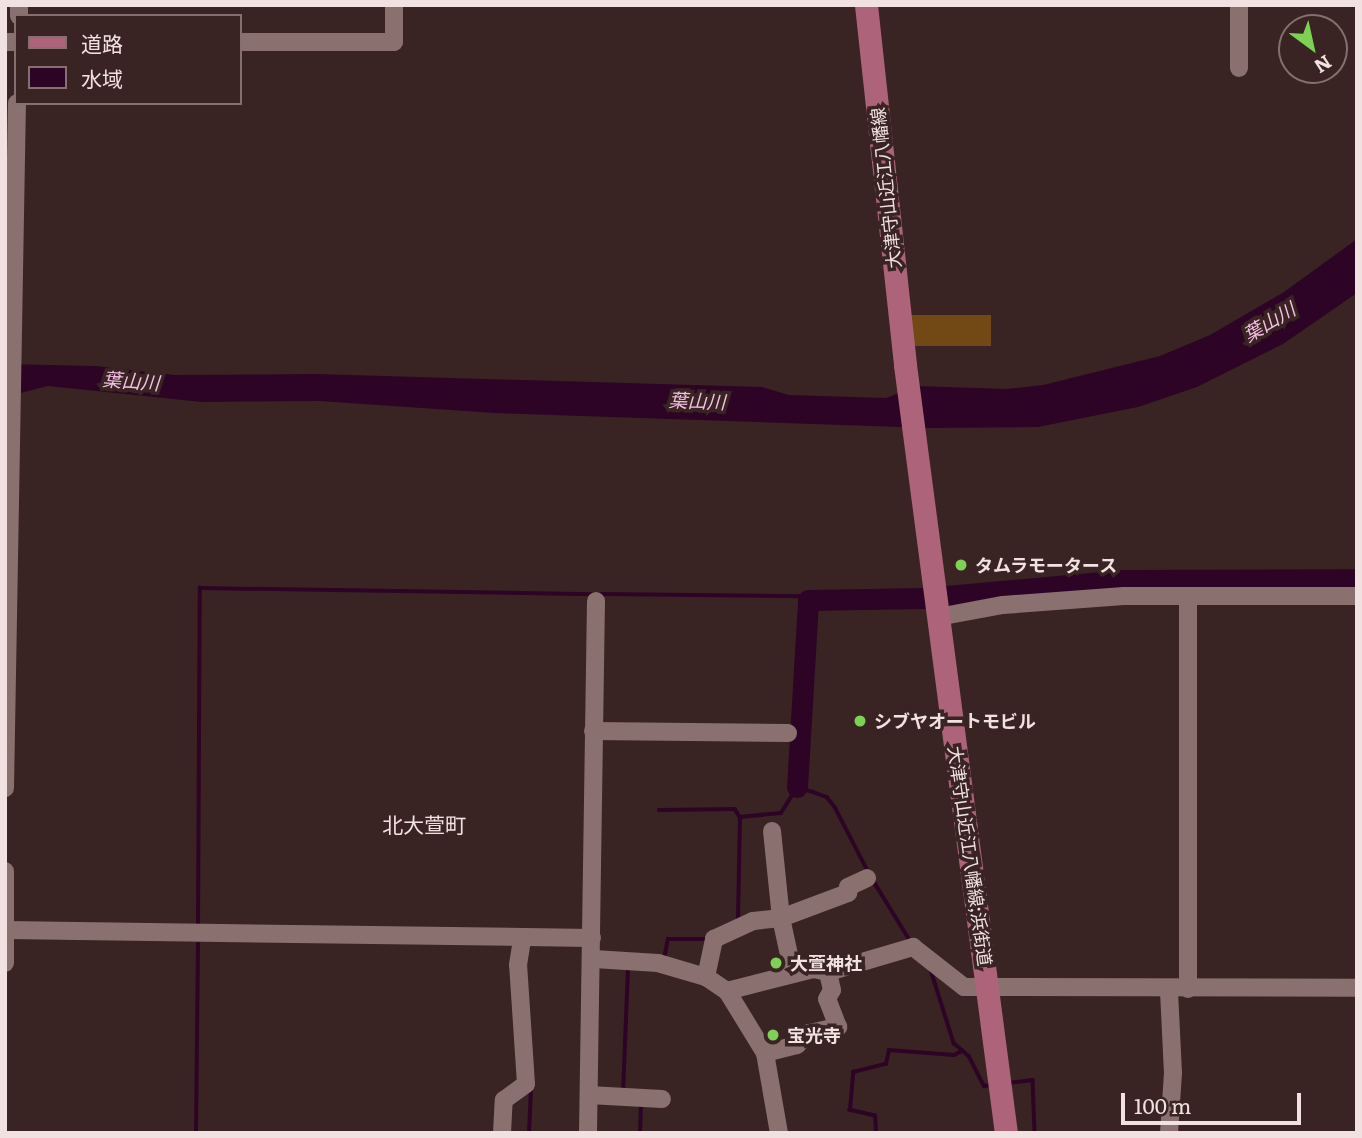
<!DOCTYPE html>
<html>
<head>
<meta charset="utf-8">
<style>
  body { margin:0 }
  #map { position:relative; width:1362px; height:1138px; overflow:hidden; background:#392423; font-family:Literata,"Noto Sans JP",serif }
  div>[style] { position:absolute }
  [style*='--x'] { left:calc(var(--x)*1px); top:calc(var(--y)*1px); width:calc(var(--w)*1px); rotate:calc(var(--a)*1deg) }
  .green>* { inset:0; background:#724915; transform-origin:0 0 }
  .water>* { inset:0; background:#2d0425 }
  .stream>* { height:3.5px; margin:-1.75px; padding:0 1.75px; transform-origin:1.75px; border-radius:1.75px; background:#2d0425 }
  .river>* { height:21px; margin:-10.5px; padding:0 10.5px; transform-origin:10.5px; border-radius:10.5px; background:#2d0425 }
  .minor>* { height:18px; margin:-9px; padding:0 9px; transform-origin:9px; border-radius:9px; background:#8a706f }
  .major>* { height:23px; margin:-11.5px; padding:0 11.5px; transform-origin:11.5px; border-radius:11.5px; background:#ad647a }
  .dots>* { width:19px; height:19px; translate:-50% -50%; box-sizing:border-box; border:4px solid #392423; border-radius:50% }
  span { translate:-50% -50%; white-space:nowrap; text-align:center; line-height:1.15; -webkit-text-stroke:7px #392423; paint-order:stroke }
  .street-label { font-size:18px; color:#f1e2e1 }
  .poi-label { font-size:18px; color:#f1e2e1; font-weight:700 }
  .left { translate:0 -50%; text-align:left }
  .water-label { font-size:19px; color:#f5bfe6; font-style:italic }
  .quarter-label { font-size:21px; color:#f1e2e1 }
  .frame { position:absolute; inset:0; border:7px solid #f1e2e1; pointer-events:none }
  .legend { position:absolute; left:14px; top:14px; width:228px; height:91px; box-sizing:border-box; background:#392423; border:2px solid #83706f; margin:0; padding:9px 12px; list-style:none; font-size:21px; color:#f1e2e1 }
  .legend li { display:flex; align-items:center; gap:14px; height:35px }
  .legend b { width:35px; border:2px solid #83706f }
  .north { position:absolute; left:1278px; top:14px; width:70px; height:70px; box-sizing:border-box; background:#392423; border:2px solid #83706f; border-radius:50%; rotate:147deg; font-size:19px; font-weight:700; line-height:28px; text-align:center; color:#f1e2e1 }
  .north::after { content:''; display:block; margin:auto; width:24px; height:32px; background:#7dd154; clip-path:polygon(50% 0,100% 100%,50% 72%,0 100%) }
  .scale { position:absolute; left:1121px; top:1093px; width:180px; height:32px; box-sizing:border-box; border:4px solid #f1e2e1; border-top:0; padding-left:9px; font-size:21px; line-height:24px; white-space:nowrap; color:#f1e2e1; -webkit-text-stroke:5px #392423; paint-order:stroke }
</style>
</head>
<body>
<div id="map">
  <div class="green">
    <div style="left:991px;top:315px;width:31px;height:80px;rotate:90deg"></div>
  </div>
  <div class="water">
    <div style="clip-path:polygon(1357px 239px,1357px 293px,1283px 344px,1197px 387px,1138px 407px,1038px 427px,929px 428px,494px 413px,319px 401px,202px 402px,48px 386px,5px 397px,5px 364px,95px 366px,175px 375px,317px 374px,762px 387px,789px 395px,886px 398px,917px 386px,1006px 389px,1043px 385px,1160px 356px,1210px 335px,1284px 292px)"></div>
  </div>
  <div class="stream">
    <div style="--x:600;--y:594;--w:204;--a:0.6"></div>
    <div style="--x:804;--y:596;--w:6;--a:45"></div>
    <div style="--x:659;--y:810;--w:76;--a:-0.8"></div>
    <div style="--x:735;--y:809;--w:9;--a:58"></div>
    <div style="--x:740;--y:817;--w:41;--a:-5.6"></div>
    <div style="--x:781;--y:813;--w:31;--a:-58"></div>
    <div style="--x:797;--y:787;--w:17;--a:17"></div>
    <div style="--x:813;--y:792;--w:15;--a:20"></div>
    <div style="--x:827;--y:797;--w:13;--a:51"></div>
    <div style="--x:835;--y:807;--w:74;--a:62.7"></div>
    <div style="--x:873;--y:880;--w:73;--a:58.5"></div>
    <div style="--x:738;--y:920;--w:103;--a:-88.9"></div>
    <div style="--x:198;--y:926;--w:338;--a:-89.7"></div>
    <div style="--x:200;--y:588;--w:392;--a:0.9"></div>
    <div style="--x:664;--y:959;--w:20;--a:-79"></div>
    <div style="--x:668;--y:939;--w:40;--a:0"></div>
    <div style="--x:931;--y:970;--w:77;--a:72.5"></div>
    <div style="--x:954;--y:1043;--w:20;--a:41"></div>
    <div style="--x:969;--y:1056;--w:34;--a:63"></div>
    <div style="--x:984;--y:1086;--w:6;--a:-9"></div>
    <div style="--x:1008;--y:1083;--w:25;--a:-7"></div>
    <div style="--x:1033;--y:1080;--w:53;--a:87.8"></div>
    <div style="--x:623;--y:1093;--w:125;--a:-87.7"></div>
    <div style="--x:196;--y:1133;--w:189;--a:-89.4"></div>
    <div style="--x:529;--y:1133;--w:44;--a:-87.4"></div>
    <div style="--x:640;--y:1133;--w:30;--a:-88"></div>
    <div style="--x:876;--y:1133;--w:17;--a:-93"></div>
    <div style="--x:875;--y:1116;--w:26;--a:-167"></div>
    <div style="--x:850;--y:1110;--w:38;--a:-85"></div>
    <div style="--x:853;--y:1072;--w:34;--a:-14"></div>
    <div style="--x:886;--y:1064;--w:14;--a:-78"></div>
    <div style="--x:889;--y:1050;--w:65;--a:4.4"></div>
    <div style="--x:954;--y:1055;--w:9;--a:-27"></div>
  </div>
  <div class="river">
    <div style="--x:797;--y:787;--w:187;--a:-86.6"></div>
    <div style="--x:808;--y:600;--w:116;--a:-1"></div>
    <div style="--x:924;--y:598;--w:197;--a:-5.2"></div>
    <div style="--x:1120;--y:580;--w:237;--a:-0.2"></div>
  </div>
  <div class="minor">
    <div style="--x:1239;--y:5;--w:63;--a:90"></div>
    <div style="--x:19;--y:16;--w:11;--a:-90"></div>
    <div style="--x:5;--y:42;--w:11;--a:0"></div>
    <div style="--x:240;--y:42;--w:154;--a:0"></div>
    <div style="--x:394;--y:42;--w:37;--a:-90"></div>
    <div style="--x:1188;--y:597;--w:392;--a:90"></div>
    <div style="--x:938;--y:617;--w:66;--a:-10.5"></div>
    <div style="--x:1003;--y:605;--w:121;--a:-4.3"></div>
    <div style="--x:1124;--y:596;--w:233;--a:0"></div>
    <div style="--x:593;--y:731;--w:195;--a:0.6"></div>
    <div style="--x:5;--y:788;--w:685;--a:-89"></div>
    <div style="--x:772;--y:831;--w:87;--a:84.1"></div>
    <div style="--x:781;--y:918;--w:56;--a:77.7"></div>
    <div style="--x:5;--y:871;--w:92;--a:90"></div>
    <div style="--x:6;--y:930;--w:586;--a:0.78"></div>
    <div style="--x:594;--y:959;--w:64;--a:3.6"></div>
    <div style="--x:658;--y:963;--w:50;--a:16.3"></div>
    <div style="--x:706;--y:977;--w:25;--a:34"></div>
    <div style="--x:727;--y:991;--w:73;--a:58.5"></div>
    <div style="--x:765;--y:1053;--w:81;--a:80.1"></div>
    <div style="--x:706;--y:977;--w:39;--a:-78"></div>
    <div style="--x:714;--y:939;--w:43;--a:-24.8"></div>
    <div style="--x:753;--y:921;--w:28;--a:-6"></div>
    <div style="--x:781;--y:918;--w:72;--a:-20.5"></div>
    <div style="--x:848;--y:893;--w:6;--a:-90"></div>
    <div style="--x:848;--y:887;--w:21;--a:-25"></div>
    <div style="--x:727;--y:991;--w:89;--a:-14.3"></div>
    <div style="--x:813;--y:969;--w:15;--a:11"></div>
    <div style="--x:828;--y:972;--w:89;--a:-16.4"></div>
    <div style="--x:913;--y:947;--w:65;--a:38.1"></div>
    <div style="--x:964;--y:987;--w:393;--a:0.1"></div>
    <div style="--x:765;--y:1053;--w:33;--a:-14"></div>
    <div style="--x:797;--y:1045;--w:17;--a:-45"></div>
    <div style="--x:809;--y:1033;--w:30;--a:-12"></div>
    <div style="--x:838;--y:1027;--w:30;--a:-111"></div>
    <div style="--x:827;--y:999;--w:10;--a:-61"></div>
    <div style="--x:832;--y:990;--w:18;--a:-103"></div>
    <div style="--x:589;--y:1095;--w:73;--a:3.1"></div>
    <div style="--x:502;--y:1133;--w:33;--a:-87"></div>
    <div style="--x:504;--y:1100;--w:27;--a:-36"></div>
    <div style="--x:526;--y:1084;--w:119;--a:-93.8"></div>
    <div style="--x:518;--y:965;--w:26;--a:-81"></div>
    <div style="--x:588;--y:1133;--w:532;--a:-89.14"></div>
    <div style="--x:1169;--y:1133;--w:60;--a:-86.2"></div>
    <div style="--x:1173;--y:1073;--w:83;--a:-92.8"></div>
  </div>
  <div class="major">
    <div style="--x:866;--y:5;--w:362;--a:83.8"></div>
    <div style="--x:905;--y:365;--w:775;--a:82.51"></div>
  </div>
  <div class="dots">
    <div style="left:961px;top:565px;background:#7dd154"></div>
    <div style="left:860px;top:721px;background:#7dd154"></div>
    <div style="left:776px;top:963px;background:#7dd154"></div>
    <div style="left:773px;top:1035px;background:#7dd154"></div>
  </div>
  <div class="street-label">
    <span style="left:886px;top:188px;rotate:-96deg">大津守山近江八幡線</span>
    <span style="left:970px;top:856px;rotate:82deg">大津守山近江八幡線;浜街道</span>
  </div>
  <div class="poi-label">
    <span class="left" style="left:975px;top:565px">タムラモータース</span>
    <span class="left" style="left:874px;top:721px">シブヤオートモビル</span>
    <span class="left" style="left:790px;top:963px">大萱神社</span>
    <span class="left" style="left:787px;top:1035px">宝光寺</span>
  </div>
  <div class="water-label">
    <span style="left:1269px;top:322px;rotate:-31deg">葉山川</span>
    <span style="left:131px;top:381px;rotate:4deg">葉山川</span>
    <span style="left:697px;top:401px;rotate:2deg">葉山川</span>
  </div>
  <div class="quarter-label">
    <span style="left:424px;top:824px">北大萱町</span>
  </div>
  <div class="frame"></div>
  <ul class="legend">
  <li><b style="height:9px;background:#ad647a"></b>道路</li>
  <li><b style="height:19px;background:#2d0425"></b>水域</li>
  </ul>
  <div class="north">N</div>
  <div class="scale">100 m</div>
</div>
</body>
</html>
